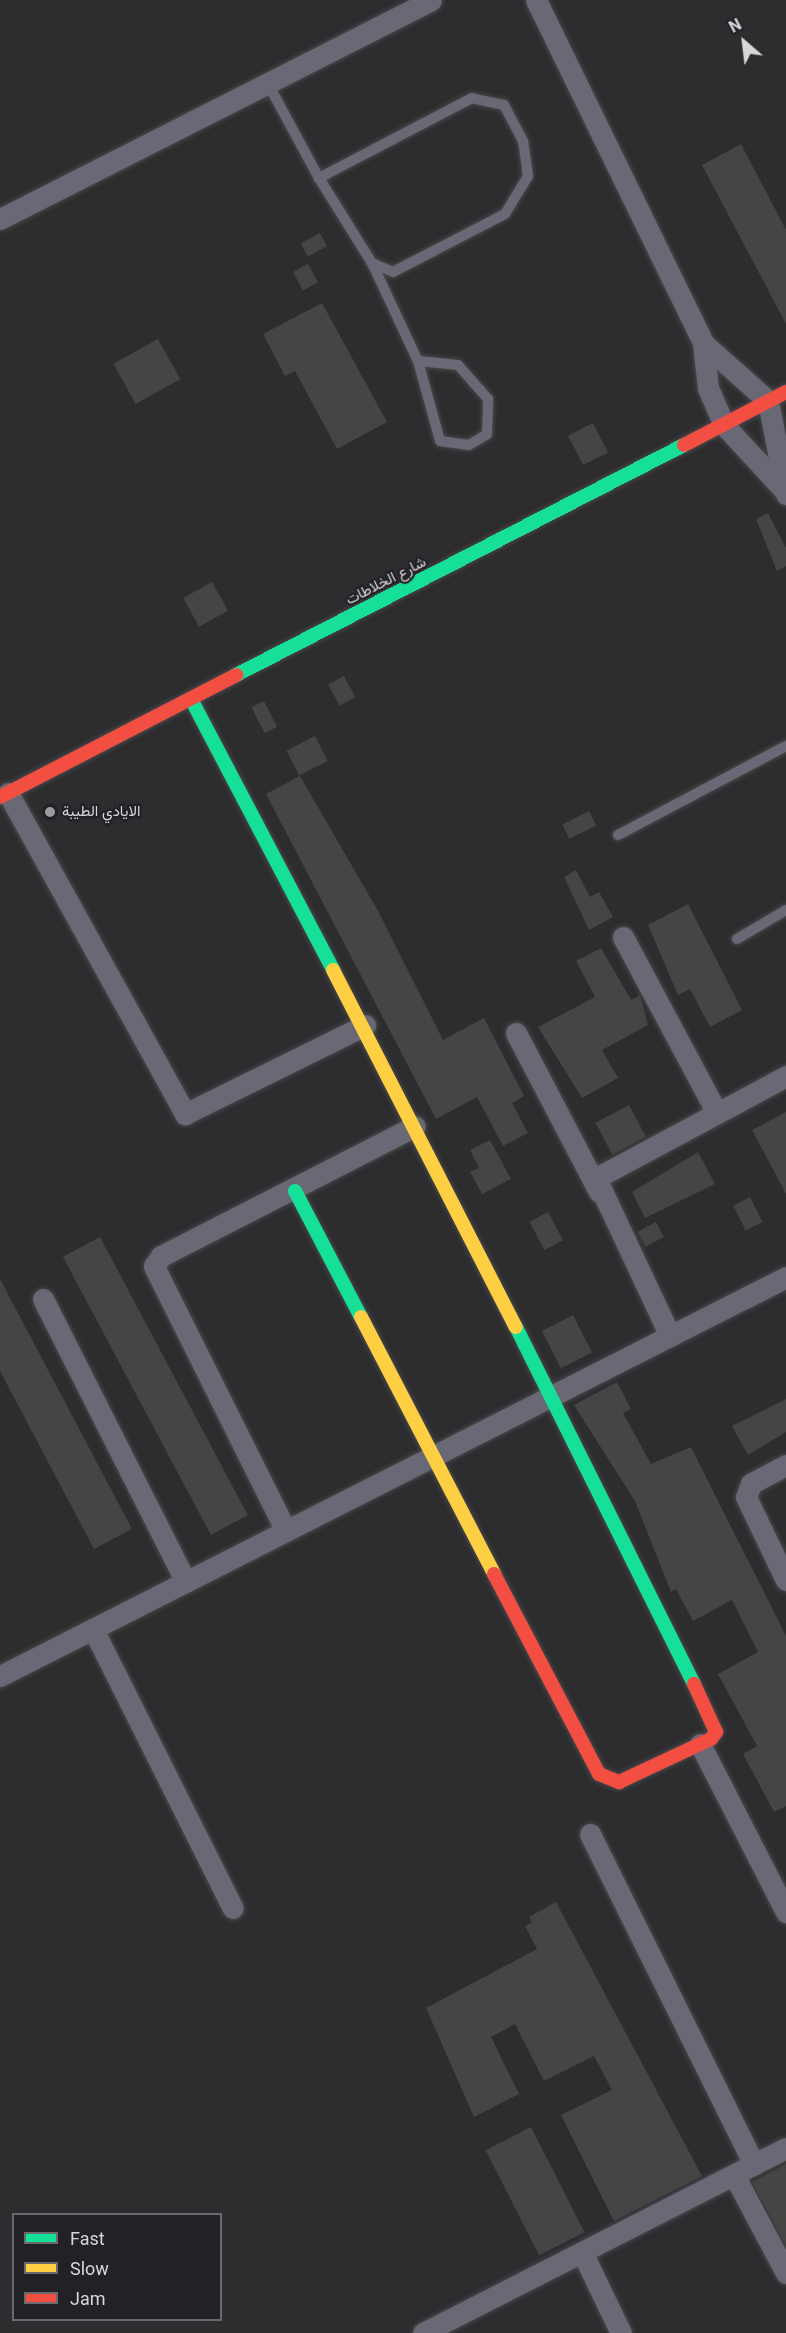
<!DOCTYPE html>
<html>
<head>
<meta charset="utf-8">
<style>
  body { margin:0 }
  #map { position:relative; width:786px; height:2333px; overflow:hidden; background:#2d2d2f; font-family:Roboto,Vazirmatn,sans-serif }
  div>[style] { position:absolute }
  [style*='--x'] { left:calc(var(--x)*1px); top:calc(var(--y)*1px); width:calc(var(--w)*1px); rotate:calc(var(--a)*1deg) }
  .building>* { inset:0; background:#454546; transform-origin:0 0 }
  .roads { filter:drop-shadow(0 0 2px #48484a) drop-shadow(0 0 2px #48484a) }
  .lane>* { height:10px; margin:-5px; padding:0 5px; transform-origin:5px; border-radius:5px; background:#696976 }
  .street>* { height:21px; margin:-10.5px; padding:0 10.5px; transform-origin:10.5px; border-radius:10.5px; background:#696976 }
  .fast>* { height:14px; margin:-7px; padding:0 7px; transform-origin:7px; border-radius:7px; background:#16e098 }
  .slow>* { height:14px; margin:-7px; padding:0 7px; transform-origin:7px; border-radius:7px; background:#ffcf43 }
  .jam>* { height:14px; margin:-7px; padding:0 7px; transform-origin:7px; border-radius:7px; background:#f24e42 }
  .dots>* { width:16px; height:16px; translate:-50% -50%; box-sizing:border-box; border:3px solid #222226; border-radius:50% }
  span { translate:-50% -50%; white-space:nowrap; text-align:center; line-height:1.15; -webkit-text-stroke:4.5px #222226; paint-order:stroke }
  .street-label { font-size:15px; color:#d7d7da }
  .poi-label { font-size:15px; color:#d7d7da }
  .left { translate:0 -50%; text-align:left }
  .legend { position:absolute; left:12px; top:2213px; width:210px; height:108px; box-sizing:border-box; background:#222226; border:2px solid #6a6a6e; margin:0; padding:8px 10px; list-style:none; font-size:18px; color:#d7d7da }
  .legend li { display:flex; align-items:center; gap:12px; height:30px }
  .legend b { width:30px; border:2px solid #6a6a6e }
  .north { position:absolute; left:714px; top:12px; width:60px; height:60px; -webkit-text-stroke:4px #222226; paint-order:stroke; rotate:332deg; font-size:16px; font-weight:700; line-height:24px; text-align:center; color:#d7d7da }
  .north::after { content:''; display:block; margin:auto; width:21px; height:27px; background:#d7d7da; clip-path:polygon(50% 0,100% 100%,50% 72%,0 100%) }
</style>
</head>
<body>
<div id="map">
  <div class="building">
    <div style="clip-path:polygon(741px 144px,786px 230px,786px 324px,702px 165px)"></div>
    <div style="left:320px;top:233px;width:15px;height:22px;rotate:62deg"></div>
    <div style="left:308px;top:264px;width:21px;height:17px;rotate:62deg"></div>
    <div style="clip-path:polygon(322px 303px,387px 422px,337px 449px,295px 371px,285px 376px,263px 334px)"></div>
    <div style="left:158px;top:339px;width:46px;height:51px;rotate:61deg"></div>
    <div style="left:593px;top:423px;width:33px;height:28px;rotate:63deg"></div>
    <div style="clip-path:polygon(768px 513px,786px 548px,786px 566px,777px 571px,756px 519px)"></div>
    <div style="left:212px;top:582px;width:33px;height:33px;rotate:61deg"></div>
    <div style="left:344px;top:676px;width:24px;height:18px;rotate:62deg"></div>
    <div style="left:264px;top:701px;width:29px;height:14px;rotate:63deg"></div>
    <div style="left:315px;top:736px;width:28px;height:32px;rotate:63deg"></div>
    <div style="clip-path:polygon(300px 776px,378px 911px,443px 1040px,484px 1018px,524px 1096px,512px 1103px,528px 1133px,503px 1146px,477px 1097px,436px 1119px,266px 794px)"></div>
    <div style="left:589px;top:811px;width:16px;height:30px;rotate:63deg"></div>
    <div style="clip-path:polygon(576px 870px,590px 897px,599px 892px,613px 917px,589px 930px,564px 877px)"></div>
    <div style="clip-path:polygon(688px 904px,742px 1010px,710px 1027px,690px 989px,678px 995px,648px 925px)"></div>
    <div style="clip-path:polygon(601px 948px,631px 1000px,640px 995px,648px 1025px,602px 1050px,618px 1078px,582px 1098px,538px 1027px,595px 997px,576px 961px)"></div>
    <div style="left:629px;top:1105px;width:36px;height:38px;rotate:62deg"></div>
    <div style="clip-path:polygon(786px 1112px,786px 1194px,752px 1130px)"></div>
    <div style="clip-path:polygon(490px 1140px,511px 1179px,482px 1194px,470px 1172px,479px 1168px,470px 1150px)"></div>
    <div style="clip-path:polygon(698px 1152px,715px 1184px,645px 1218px,632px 1192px)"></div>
    <div style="left:750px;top:1197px;width:28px;height:19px;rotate:63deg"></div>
    <div style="left:548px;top:1212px;width:32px;height:21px;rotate:62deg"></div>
    <div style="left:656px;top:1222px;width:17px;height:21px;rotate:62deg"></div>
    <div style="left:100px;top:1237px;width:315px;height:42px;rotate:62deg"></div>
    <div style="clip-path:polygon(0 1279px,132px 1529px,94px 1549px,0 1371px)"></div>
    <div style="left:573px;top:1315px;width:42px;height:35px;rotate:63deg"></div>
    <div style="clip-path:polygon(617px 1382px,631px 1409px,623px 1413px,651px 1464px,691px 1447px,786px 1636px,786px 1806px,774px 1812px,743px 1754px,757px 1746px,718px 1674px,758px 1652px,732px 1600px,693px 1621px,676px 1589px,671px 1592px,635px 1501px,574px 1405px)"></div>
    <div style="clip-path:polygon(786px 1399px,786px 1432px,748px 1455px,732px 1426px)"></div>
    <div style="clip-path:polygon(556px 1902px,702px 2176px,614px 2221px,561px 2115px,612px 2090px,594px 2056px,544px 2081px,515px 2024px,491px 2037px,519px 2094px,474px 2117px,426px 2008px,537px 1949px,525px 1926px,532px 1922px,529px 1917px)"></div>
    <div style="left:531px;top:2127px;width:118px;height:51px;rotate:63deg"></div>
    <div style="clip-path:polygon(786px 2164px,786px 2246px,752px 2182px)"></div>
  </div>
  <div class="roads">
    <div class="lane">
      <div style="--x:267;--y:82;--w:109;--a:61.6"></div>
      <div style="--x:319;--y:178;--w:100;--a:58.1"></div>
      <div style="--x:372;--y:263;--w:23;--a:23"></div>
      <div style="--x:393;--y:272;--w:126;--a:-27.4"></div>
      <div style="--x:505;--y:214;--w:44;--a:-58.8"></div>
      <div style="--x:528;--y:176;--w:35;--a:-98"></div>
      <div style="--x:523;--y:141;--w:41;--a:-117.8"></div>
      <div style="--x:504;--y:105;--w:33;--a:-168"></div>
      <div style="--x:472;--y:98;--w:173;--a:152.4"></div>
      <div style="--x:372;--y:263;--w:108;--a:64.9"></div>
      <div style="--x:418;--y:361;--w:83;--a:74.6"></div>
      <div style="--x:440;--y:441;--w:29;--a:8"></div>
      <div style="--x:469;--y:445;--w:21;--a:-31"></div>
      <div style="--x:487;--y:434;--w:35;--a:-88"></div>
      <div style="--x:488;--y:399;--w:45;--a:-131.4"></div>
      <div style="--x:458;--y:365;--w:40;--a:-174.3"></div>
      <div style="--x:618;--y:835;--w:190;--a:-27.9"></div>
      <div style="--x:737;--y:939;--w:57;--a:-30.6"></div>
    </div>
    <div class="street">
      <div style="--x:536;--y:0;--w:381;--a:64"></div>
      <div style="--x:703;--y:343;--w:45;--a:83.7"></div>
      <div style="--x:708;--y:388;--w:40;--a:66.6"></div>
      <div style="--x:724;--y:425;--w:88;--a:47.3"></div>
      <div style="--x:0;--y:219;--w:483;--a:-26.9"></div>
      <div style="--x:703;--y:343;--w:87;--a:41.7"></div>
      <div style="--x:768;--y:401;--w:95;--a:79"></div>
      <div style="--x:8;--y:793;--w:367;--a:61.1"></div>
      <div style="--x:185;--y:1114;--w:201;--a:-26.3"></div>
      <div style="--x:623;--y:937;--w:197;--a:61.9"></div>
      <div style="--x:516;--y:1033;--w:179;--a:62.4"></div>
      <div style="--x:43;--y:1299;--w:317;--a:63.2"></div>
      <div style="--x:670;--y:1336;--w:174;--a:-115.1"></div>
      <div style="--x:596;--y:1178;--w:216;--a:-28.2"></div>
      <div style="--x:786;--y:1465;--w:40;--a:152"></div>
      <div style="--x:751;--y:1484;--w:14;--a:111"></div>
      <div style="--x:746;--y:1497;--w:92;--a:64.3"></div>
      <div style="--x:286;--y:1531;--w:296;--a:-116.5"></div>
      <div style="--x:154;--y:1266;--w:12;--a:-55"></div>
      <div style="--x:161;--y:1256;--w:285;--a:-27.1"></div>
      <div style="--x:93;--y:1629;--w:312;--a:63.4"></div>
      <div style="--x:0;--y:1676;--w:881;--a:-26.91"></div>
      <div style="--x:700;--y:1744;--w:189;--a:62.9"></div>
      <div style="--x:590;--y:1834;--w:369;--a:63.6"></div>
      <div style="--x:734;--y:2175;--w:111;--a:62"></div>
      <div style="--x:582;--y:2252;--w:90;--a:64.3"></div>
      <div style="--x:423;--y:2333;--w:407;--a:-27"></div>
    </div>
    <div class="fast">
      <div style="--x:236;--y:675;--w:504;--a:-27.18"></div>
      <div style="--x:191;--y:699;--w:306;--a:62.3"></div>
      <div style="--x:295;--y:1191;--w:142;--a:62.4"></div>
      <div style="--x:516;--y:1327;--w:399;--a:63.5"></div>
    </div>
    <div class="slow">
      <div style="--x:333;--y:970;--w:401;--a:62.9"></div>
      <div style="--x:361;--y:1317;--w:289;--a:62.6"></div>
    </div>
    <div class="jam">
      <div style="--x:684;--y:445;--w:115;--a:-27.5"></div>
      <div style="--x:0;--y:797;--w:266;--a:-27.3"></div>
      <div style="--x:494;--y:1574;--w:226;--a:62.3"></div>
      <div style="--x:599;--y:1774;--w:22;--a:22"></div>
      <div style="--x:619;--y:1782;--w:102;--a:-25.1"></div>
      <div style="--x:711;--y:1739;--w:9;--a:-54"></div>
      <div style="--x:716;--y:1732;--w:53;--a:-114.6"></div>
    </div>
  </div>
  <div class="dots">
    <div style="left:50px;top:812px;background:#9c9c9e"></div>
  </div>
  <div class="street-label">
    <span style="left:386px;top:581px;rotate:-27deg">شارع الخلاطات</span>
  </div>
  <div class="poi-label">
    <span class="left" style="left:62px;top:812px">الايادي الطيبة</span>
  </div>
  <ul class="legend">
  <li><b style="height:8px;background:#16e098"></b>Fast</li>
  <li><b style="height:8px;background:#ffcf43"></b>Slow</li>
  <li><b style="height:8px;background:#f24e42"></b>Jam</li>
  </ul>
  <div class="north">N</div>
</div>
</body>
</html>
